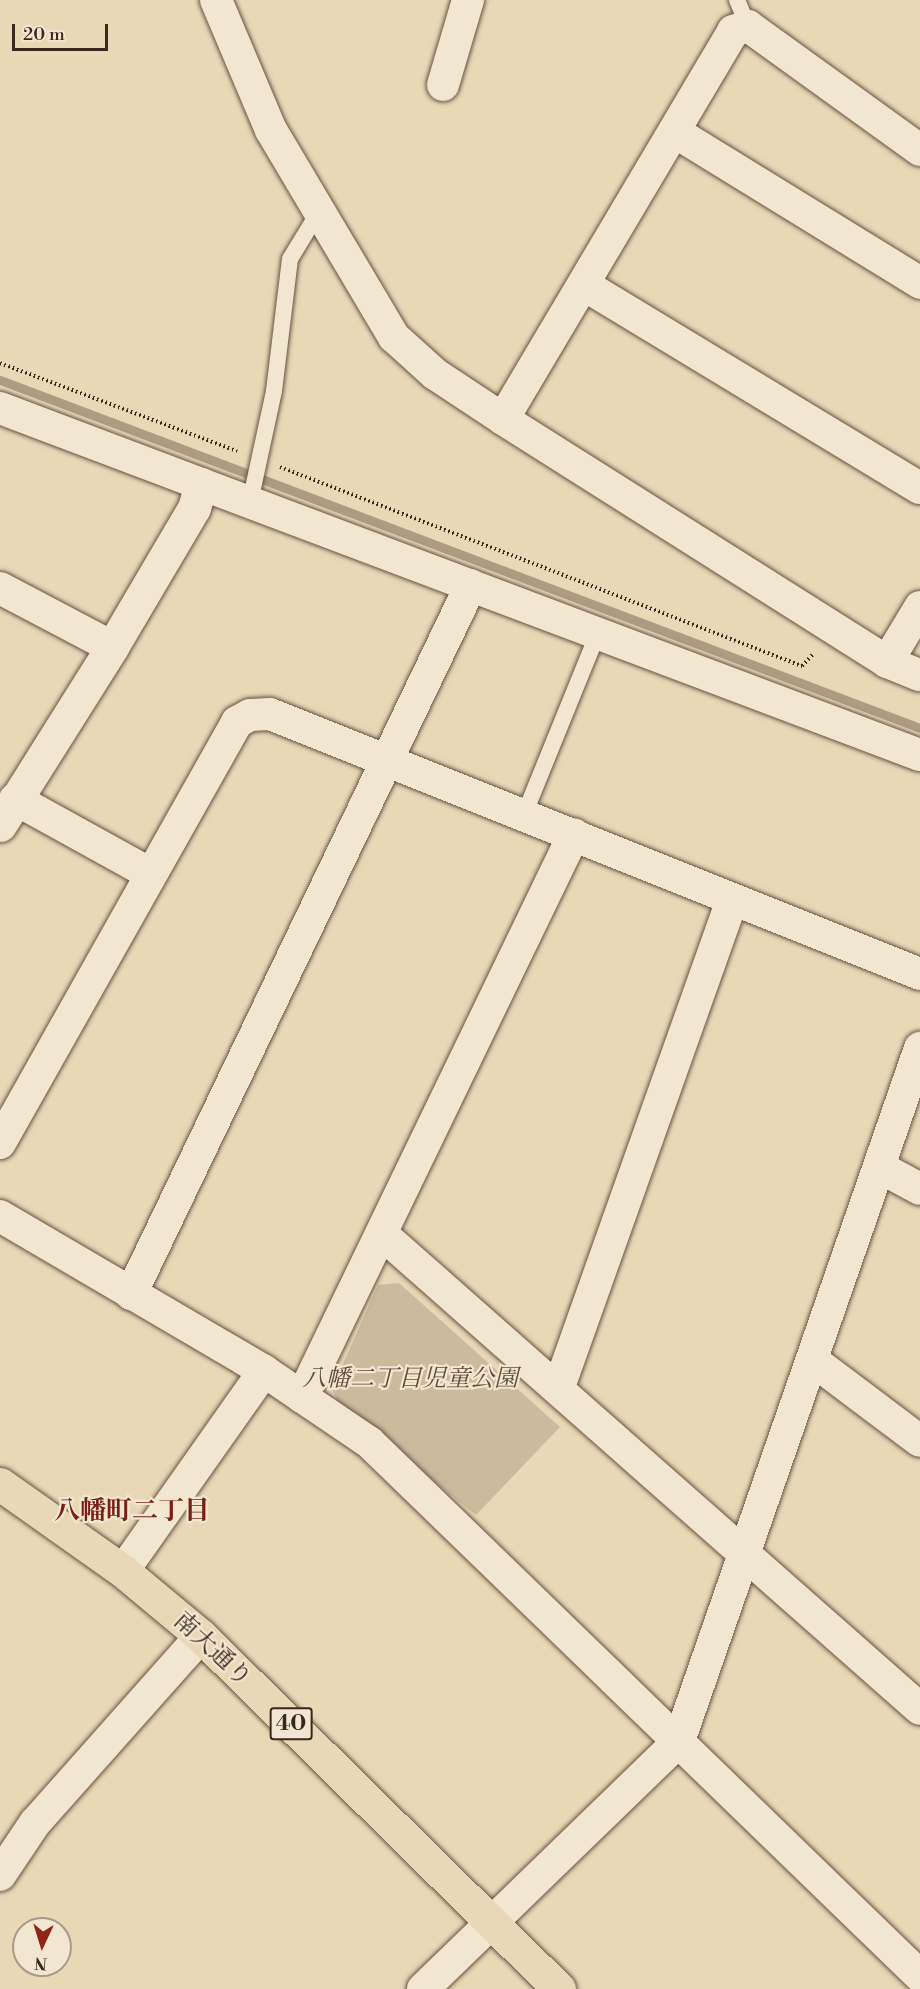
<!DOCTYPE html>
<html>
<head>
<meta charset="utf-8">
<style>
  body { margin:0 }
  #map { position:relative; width:920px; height:1989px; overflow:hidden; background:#e9d8b6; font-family:"Libre Bodoni","Noto Serif JP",serif }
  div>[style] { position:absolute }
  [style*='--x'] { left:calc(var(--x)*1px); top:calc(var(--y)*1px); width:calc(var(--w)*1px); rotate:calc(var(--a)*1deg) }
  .green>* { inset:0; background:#cbba9c }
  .stream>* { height:9px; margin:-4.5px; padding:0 4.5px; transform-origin:4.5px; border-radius:4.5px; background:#ae9b82 }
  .path>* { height:4px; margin-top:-2px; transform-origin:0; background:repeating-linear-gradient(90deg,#3b261c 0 1.5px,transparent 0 4.5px) }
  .roads { filter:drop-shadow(0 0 2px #665242) drop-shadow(0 0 2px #665242) }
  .lane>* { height:16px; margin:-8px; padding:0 8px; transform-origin:8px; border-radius:8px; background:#f1e6d0 }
  .street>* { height:32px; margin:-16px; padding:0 16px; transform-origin:16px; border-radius:16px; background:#f1e6d0 }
  .secondary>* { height:33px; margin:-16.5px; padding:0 16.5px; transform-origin:16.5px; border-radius:16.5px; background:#f1e6d0 }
  .primary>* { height:33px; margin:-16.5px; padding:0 16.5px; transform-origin:16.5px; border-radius:16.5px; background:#e9d8b6 }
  span { translate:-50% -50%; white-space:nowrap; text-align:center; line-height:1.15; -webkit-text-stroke:4.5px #f1e6d0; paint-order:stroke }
  .shield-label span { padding:2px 4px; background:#f1e6d0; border:2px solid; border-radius:4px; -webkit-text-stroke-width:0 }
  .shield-label { font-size:22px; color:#3b261c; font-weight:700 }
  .park-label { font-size:24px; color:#5f4b3c; font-style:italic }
  .street-label { font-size:24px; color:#3b261c }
  .neighbourhood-label { font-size:26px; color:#7a1f14; font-weight:700 }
  .north { position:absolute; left:12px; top:1917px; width:60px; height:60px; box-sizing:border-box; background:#f1e6d0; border:2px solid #a89988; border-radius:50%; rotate:184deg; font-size:16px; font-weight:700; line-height:24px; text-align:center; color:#3b261c }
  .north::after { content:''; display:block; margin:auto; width:21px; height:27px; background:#8f2418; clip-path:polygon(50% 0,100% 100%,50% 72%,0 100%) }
  .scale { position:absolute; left:12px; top:24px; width:96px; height:27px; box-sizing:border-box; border:3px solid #3b261c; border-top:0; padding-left:8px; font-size:18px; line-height:21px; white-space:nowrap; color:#3b261c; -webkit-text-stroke:4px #f1e6d0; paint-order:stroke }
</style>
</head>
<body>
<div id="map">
  <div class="green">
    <div style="clip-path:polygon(399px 1283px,560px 1427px,476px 1515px,340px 1406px,332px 1389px,378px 1285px)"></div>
  </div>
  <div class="stream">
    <div style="--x:0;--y:380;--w:984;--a:20.72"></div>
  </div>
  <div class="path">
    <div style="--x:0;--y:363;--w:253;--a:20.4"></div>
    <div style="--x:280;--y:467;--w:559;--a:20.87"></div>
    <div style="--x:802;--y:666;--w:16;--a:-47"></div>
  </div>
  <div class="roads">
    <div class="lane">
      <div style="--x:737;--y:0;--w:28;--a:67"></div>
      <div style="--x:250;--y:502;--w:114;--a:-77.8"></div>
      <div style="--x:274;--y:391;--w:133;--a:-83.1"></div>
      <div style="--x:290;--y:259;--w:54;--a:-58.7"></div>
      <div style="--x:524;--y:815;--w:196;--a:-67.9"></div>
    </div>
    <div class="street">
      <div style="--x:216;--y:0;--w:141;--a:67.1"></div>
      <div style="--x:271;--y:130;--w:241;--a:59.3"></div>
      <div style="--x:394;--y:337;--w:55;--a:42.1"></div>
      <div style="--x:435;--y:374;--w:82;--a:33.5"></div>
      <div style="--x:503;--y:419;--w:454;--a:32.3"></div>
      <div style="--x:887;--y:662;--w:35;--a:22"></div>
      <div style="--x:443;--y:85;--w:89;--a:-73.6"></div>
      <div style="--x:675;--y:132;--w:288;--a:31.6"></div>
      <div style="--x:586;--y:286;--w:390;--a:31.2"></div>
      <div style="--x:0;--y:408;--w:983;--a:20.67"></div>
      <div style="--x:503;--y:419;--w:451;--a:-59.3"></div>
      <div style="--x:733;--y:31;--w:16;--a:-18"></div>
      <div style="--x:748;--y:26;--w:212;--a:35.8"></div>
      <div style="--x:0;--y:588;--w:127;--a:27.8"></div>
      <div style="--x:887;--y:662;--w:64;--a:-59"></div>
      <div style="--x:15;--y:799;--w:153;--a:28.9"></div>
      <div style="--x:0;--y:1143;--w:483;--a:-60.6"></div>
      <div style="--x:237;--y:722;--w:15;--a:-28"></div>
      <div style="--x:250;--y:715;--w:20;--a:-3"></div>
      <div style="--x:270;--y:714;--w:700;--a:21.8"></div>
      <div style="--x:881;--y:1168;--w:44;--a:28.3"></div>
      <div style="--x:0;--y:1216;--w:306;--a:30.4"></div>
      <div style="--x:264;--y:1371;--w:127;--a:34.1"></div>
      <div style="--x:369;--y:1442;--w:767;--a:44.1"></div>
      <div style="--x:383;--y:1235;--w:716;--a:41.43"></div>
      <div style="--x:131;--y:1294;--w:786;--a:-64.38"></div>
      <div style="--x:815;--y:1362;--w:131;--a:37"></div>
      <div style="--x:559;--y:1387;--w:517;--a:-70.44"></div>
      <div style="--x:302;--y:1397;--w:625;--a:-64.21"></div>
      <div style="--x:123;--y:1571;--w:245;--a:-54.8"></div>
      <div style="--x:0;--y:1875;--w:63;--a:-56.1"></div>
      <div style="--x:35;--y:1823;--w:250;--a:-48.4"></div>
      <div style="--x:423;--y:1989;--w:356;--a:-44.1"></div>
      <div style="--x:679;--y:1741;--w:734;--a:-70.82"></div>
    </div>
    <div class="secondary">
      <div style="--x:0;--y:825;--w:210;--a:-57.8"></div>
      <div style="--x:112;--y:647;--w:161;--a:-59.5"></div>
      <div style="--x:194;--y:508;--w:25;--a:-74"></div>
    </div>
    <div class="primary">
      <div style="--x:0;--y:1484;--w:151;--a:35.3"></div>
      <div style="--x:123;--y:1571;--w:102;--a:39.8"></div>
      <div style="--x:201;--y:1636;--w:503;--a:44.6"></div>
    </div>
  </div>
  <div class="shield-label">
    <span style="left:291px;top:1724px">40</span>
  </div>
  <div class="park-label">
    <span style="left:410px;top:1380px">八幡二丁目児童公園</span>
  </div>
  <div class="street-label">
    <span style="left:212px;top:1650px;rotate:43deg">南大通り</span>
  </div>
  <div class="neighbourhood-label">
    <span style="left:132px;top:1512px">八幡町二丁目</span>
  </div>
  <div class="north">N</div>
  <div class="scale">20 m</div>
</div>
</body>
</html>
